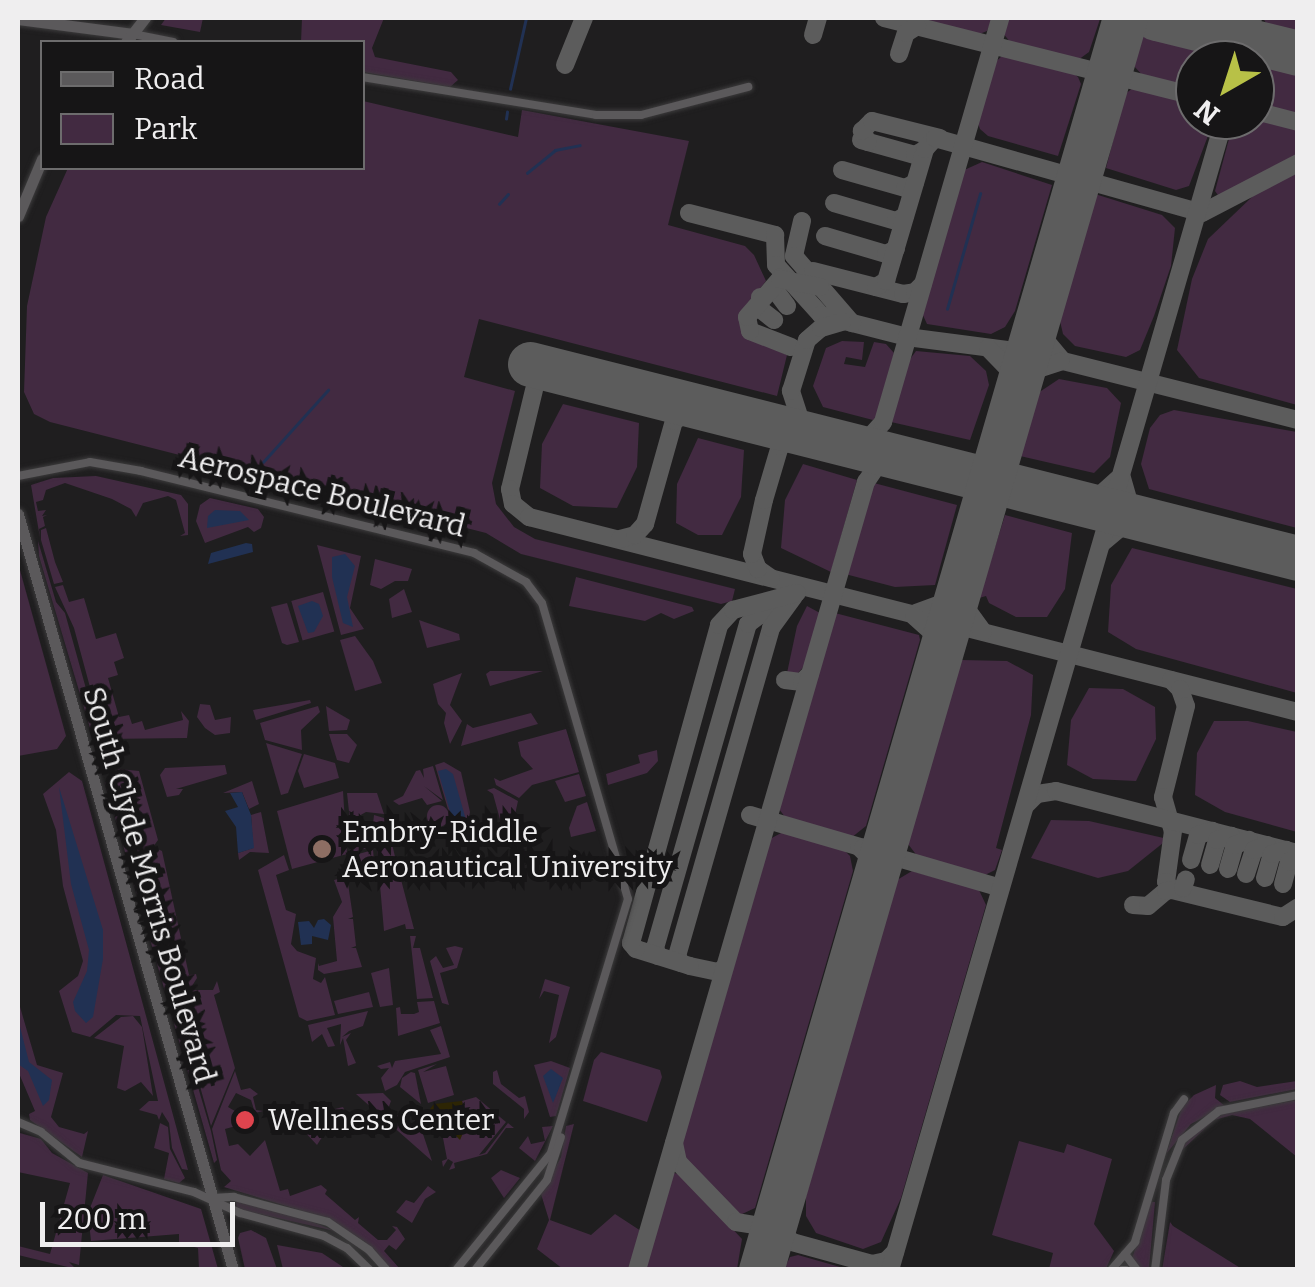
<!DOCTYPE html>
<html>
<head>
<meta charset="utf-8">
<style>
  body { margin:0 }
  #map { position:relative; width:1315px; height:1287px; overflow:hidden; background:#1f1e1f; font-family:Bitter,serif }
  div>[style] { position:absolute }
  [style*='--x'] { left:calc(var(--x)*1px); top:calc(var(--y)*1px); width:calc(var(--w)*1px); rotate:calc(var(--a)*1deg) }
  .green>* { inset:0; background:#422a41; transform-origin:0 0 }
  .round { border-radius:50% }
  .sand>* { inset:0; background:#2d2504 }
  .water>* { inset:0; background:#213153 }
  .stream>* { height:2.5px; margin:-1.25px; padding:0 1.25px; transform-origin:1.25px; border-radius:1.25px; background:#213153 }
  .taxiway>* { height:18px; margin:-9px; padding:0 9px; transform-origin:9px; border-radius:9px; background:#5c5c5c }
  .runway>* { height:45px; margin:-22.5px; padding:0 22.5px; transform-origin:22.5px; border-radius:22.5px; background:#5c5c5c }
  .roads { filter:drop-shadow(0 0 2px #3c3b3c) drop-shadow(0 0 2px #3c3b3c) }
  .street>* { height:8px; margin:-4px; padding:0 4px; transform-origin:4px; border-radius:4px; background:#5b595b }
  .secondary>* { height:11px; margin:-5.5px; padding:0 5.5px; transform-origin:5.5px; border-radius:5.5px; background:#5b595b }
  .dots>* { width:28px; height:28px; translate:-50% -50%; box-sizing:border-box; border:5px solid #161516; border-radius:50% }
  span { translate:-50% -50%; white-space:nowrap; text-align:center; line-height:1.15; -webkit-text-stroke:10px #161516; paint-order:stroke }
  .street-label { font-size:30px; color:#efeeef }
  .poi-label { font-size:30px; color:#efeeef }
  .left { translate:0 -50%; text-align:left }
  .frame { position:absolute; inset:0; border:20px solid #efeeef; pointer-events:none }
  .legend { position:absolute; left:40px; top:40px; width:325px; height:130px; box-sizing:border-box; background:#161516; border:2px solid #6d6c6d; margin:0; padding:12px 18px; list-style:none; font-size:30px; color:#efeeef }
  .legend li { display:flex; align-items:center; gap:20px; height:50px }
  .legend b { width:50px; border:2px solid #6d6c6d }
  .north { position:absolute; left:1175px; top:40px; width:100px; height:100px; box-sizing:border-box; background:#161516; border:2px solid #6d6c6d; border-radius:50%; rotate:219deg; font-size:28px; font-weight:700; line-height:40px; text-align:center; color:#efeeef }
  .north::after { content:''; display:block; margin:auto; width:35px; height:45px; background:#b8c147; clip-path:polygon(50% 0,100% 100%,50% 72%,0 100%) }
  .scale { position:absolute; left:40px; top:1202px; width:195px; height:45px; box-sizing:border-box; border:5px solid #efeeef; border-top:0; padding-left:12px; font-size:30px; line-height:35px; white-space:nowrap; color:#efeeef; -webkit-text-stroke:8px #161516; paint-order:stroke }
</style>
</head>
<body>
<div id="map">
  <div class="green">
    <div style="clip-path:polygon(166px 18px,203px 18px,200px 32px,161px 25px)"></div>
    <div style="clip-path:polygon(302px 18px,384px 18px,372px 48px,375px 57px,451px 72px,458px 80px,450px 87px,363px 72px,362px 42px,301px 42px)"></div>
    <div style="clip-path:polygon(907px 18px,993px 18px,987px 31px,977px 35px)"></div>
    <div style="clip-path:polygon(1006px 18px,1093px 18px,1100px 19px,1089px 52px,1078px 60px,1010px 42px,1003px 33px)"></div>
    <div style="clip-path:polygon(1263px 18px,1297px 18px,1297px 38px,1270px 30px)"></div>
    <div style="clip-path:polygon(1143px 30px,1221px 50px,1230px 60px,1195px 60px,1195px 90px,1144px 77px,1134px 66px)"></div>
    <div style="clip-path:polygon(1002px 56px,1069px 70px,1078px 77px,1081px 84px,1058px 156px,988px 136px,980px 129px,977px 121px,993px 64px)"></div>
    <div style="clip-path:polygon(1257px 59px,1297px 69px,1297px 116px,1255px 105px)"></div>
    <div style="clip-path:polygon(1133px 88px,1195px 102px,1195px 120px,1214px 120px,1189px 186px,1176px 190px,1106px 168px,1125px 94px)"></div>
    <div style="clip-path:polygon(363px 101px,518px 137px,522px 110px,689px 141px,668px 225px,745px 246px,754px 255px,766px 281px,745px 307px,740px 325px,747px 337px,787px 355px,777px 396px,479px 319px,464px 377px,515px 391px,492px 483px,496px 504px,514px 527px,535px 539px,735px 589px,732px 601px,721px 604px,521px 554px,486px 533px,50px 422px,34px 414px,24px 392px,27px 306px,46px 217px,68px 168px,362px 168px)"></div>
    <div style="clip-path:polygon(1255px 118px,1297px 128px,1297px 156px,1220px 198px,1215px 191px,1233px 124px)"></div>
    <div style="clip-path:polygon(982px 162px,1052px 185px,1015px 311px,1005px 327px,991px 334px,927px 324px,921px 311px,962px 171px)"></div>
    <div style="clip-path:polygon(1297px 173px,1297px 405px,1199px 378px,1177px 350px,1192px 279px,1208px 239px,1254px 195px)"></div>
    <div style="clip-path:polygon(1095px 194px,1162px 215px,1175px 228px,1171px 266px,1154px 316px,1140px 350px,1126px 357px,1075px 346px,1063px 334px,1060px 321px)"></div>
    <div style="clip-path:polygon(864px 342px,862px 360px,846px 357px,844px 364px,865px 367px,874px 342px,886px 344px,894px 353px,879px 413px,873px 420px,823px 407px,813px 386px,826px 348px,842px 341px)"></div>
    <div style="clip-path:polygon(916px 351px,970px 356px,986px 371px,989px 385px,970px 440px,891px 422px,905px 366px)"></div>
    <div style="clip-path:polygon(1059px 379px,1107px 388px,1121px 403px,1110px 457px,1094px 473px,1020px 456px,1038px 393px)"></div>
    <div style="clip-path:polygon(563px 404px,639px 423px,637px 467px,617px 508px,573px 506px,540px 488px,542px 444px)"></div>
    <div style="clip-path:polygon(1174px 410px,1297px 432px,1297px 528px,1149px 489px,1141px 464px,1150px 428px,1160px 415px)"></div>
    <div style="clip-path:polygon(698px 438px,744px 450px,741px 497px,722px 535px,698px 535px,676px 523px,677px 484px)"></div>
    <div style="clip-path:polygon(803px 464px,857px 480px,831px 572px,781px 548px,785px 500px)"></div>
    <div style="clip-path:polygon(96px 476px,181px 495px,188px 504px,188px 535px,180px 536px,185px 533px,176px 500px,168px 496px,143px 503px,136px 517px,131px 509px,112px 499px,65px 483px,46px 490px,43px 500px,36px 502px,38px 511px,46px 510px,42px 516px,47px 515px,43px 517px,45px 526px,39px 529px,40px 538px,31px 485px,53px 478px)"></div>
    <div style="clip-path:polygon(874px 483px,957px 505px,935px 585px,895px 587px,845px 574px)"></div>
    <div style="clip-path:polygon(210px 498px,258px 509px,264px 517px,261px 528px,254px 532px,248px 527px,205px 543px,196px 521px,200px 505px)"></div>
    <div style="clip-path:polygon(1005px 515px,1072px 533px,1065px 589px,1047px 617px,1016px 617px,989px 603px,986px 596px,979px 598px)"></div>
    <div style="clip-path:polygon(46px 528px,55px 562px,63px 582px,54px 584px,41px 540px,41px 530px)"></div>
    <div style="clip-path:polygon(38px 541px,56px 602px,65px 613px,100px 739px,93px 738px,39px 556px)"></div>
    <div style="clip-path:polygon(317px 545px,361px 556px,350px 608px,364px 629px,341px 635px)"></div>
    <div style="clip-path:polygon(1132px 548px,1297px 589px,1297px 693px,1136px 649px,1108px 632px,1111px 585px)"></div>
    <div style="clip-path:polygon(375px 559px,412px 569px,408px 581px,395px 581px,381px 589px,370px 585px)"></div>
    <div style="clip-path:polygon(18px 563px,66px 736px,57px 749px,18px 756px)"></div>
    <div style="clip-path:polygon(576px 577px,692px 607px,694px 611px,674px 619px,661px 613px,645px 621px,569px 606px)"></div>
    <div style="clip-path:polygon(63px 585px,69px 602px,84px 598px,96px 639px,116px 633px,124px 658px,114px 662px,118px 675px,108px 678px,119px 717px,129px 715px,132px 724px,142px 721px,145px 730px,183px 720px,181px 711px,189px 721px,187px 738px,104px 739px,74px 628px,55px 587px)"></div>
    <div style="clip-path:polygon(404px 589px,412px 612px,392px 618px,389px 599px)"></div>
    <div style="left:323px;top:592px;width:41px;height:33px;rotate:74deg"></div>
    <div style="clip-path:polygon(287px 603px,299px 642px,287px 645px,282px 643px,271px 607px)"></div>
    <div style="clip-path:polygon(807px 606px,820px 613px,806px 664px,798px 673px,787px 673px,797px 626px)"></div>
    <div style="clip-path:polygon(835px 613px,919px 635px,920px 640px,866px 826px,851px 838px,788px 821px,779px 809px)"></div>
    <div style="clip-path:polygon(419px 620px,459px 634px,460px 640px,427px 648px)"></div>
    <div style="clip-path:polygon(355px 636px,373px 661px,382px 683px,355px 691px,340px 640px)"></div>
    <div style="clip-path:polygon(961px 660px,1007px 661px,1033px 675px,1031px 715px,996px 848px,1002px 850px,995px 870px,985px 875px,918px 857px,908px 844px)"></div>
    <div style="clip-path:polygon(490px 671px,543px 671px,490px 686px,486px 674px)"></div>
    <div style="clip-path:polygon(462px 673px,450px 705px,462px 721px,450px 744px,444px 723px,446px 713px,438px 704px,433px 684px)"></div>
    <div style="clip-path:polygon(1089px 688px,1123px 689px,1155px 707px,1156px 739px,1136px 781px,1093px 779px,1067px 765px,1071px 720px)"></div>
    <div style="clip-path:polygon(310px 700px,311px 703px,256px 720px,253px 710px)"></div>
    <div style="clip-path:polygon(200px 704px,210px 705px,215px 720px,231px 717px,230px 733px,215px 735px,205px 728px,197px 717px)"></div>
    <div style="clip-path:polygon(318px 706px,320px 712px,301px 730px,302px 750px,265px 740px,260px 723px)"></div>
    <div style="clip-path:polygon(326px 706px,350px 720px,347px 730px,329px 731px)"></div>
    <div style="clip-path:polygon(531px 713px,538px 724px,461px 746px,467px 724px,473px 728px)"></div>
    <div style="clip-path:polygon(1214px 721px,1248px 721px,1297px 732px,1297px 832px,1225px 812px,1195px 795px,1197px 753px)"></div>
    <div style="clip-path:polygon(566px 729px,579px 772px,532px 785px,519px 798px,496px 785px,494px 778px,500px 781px,533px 769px,521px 756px,518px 742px)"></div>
    <div style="clip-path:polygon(329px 734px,347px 734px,357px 745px,349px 763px,337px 760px)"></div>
    <div style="clip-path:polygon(266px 743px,302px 754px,288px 793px,281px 795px)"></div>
    <div style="clip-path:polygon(657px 750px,658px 761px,647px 773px,608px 785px,606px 774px,640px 763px,638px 755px)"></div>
    <div style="clip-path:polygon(304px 754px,335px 763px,339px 778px,304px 788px,298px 771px)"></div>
    <div style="clip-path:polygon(444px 762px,461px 772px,470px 812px,468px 823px,452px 823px,435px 765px)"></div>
    <div style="clip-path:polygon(225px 765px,227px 774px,176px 789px,183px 789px,179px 795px,167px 797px,160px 775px,165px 768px)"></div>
    <div style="clip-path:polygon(433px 766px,443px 800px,424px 786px,442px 801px,427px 805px,422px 798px,399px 805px,393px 801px,403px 796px,416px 771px,420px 770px,424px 778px,423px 769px)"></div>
    <div style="clip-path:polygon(119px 769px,139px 771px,158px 840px,153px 847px,162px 851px,189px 975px,196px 974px,197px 978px,187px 994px,177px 966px,163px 950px,117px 783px,109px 775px)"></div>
    <div style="clip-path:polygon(69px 772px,82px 781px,188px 1170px,182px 1169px,172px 1148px,169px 1123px,162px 1112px,159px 1120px,157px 1115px,139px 1110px,149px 1101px,158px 1101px,140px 1016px,116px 1015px,90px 1037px,72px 1032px,59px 991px,78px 976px,83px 961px,63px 886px,56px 830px,43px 794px)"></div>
    <div style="clip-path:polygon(579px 774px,586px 796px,565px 802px,555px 781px)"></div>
    <div style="clip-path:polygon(252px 781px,259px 804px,249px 809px,242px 792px,223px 793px)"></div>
    <div style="clip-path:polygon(105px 782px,115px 785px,160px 950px,177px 969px,181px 980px,173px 970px,182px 999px,185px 998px,190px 1060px,211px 1131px,217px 1160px,214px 1163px)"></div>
    <div style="clip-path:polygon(494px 788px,518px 801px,514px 819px,501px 823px,493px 794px,487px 790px)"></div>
    <div style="clip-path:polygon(343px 791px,347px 854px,292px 869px,277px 811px)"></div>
    <div style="clip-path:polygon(347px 793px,377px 793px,384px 814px,366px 812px,350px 821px)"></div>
    <div style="clip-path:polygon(587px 802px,596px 831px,571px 837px,569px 828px,577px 806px)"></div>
    <div class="round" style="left:427px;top:805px;width:22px;height:22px"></div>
    <div style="clip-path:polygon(261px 812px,269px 853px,250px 852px,239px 860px,238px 853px,253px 848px,251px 815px)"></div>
    <div style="clip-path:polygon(374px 815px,384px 818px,391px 841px,350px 853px,349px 829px,355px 829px,361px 818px,366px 825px,373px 824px)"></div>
    <div style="clip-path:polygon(1051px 820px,1089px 821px,1168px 839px,1128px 871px,1098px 878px,1031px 858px)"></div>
    <div style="clip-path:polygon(783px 832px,843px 849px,850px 856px,853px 871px,755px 1208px,740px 1215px,683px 1158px,679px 1148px,768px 840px)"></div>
    <div style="clip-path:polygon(392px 844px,398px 869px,379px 871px,377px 849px)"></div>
    <div style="clip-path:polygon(373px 850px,375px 871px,352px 873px,351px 856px)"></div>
    <div style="clip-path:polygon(284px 855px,289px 870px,276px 875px,286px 910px,296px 914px,291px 944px,297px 951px,316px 958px,313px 979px,321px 983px,325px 977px,335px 1015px,307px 1021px,299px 1017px,258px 870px)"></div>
    <div style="clip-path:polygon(912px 871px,979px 890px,986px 905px,901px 1198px,881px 1242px,863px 1249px,816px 1233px,806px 1216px,806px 1196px,897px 880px)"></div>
    <div style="clip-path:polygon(399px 872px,414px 929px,406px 929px,405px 924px,384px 931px,379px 874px)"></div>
    <div style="clip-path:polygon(347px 877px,353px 917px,348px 919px,353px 919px,356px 946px,351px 948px,356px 948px,362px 967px,324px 974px,318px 970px,318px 963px,319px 966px,337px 961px,333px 917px,342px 902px,334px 880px)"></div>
    <div style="clip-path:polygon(410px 936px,416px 936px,413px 948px,420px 948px,433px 998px,417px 999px)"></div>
    <div style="clip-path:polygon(455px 946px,463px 948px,457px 968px,440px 973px,449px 1005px,442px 1003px,430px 961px,436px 956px,443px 968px,454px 965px,446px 948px)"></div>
    <div style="clip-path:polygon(389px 968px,393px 1005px,380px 1007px,371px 973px)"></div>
    <div style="clip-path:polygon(545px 979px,570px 987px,556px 1037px,549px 1043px,559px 995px,544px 991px,539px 999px)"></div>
    <div style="clip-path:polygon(217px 981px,220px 992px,214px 995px,235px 1068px,211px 1126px,193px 1061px,188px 997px,193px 990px,213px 990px)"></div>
    <div style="clip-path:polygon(369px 992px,373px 1007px,338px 1014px,334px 1001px)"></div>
    <div style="clip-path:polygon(18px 1000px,37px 1065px,63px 1073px,51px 1117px,59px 1127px,84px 1134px,88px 1131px,82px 1157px,30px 1120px,29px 1114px,35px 1111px,18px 1071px)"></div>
    <div style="clip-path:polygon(434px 1001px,440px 1023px,398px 1036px,396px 1008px,400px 1007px,401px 1014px,414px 1014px,419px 1012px,417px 1002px)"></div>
    <div style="clip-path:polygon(368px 1011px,363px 1026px,349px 1031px,342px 1037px,351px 1033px,346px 1040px,356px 1063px,348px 1066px,343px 1038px,340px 1045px,341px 1024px,327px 1028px,335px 1046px,328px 1047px,322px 1034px,312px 1042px,308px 1025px)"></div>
    <div style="clip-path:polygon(133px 1016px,142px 1027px,153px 1096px,141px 1082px,125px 1091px,117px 1088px,124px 1046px,94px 1038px,121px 1017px)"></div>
    <div style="clip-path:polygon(441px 1026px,450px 1057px,405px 1072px,397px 1085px,385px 1091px,381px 1078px,389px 1068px,381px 1069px,377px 1066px,390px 1062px,392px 1068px,395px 1061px,441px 1054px,430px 1030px)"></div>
    <div style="clip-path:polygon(601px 1052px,660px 1070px,662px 1077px,647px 1122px,583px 1101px,594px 1060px)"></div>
    <div style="clip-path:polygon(551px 1061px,570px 1068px,556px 1116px,550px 1117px,534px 1065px)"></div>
    <div style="clip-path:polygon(437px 1064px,423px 1072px,446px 1066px,454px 1095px,428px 1103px,418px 1070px)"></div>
    <div style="clip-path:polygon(497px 1070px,501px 1084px,519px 1098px,525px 1096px,529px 1112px,524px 1119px,524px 1109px,493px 1084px,493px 1072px)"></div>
    <div style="clip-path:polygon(235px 1071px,241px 1090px,250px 1088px,258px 1094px,253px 1097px,256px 1110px,263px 1111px,255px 1113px,251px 1100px,236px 1093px,228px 1107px,240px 1114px,243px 1124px,225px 1129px,229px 1146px,238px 1144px,250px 1156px,265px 1140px,280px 1191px,288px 1189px,290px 1196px,321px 1185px,327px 1190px,325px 1194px,355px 1220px,359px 1217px,358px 1223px,378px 1240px,387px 1240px,396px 1230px,392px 1226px,397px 1227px,405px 1239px,396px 1250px,389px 1245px,384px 1251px,400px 1269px,391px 1269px,365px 1242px,329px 1219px,224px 1187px,231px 1181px,221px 1170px,212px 1129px)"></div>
    <div style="clip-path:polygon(411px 1072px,415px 1073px,421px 1104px,400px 1087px,402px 1078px)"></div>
    <div style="clip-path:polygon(1240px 1081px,1257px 1087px,1297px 1081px,1297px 1089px,1230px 1102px,1220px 1095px,1223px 1085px)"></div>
    <div style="clip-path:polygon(1216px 1085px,1215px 1098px,1225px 1106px,1191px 1124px,1166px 1154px,1182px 1107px,1194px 1095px)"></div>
    <div style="clip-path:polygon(383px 1093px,391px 1101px,388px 1109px,422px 1131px,432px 1161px,356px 1094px)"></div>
    <div style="clip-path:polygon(476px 1097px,506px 1122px,479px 1155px,485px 1153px,508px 1123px,514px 1128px,506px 1128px,487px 1154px,454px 1163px,455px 1168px,449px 1170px,453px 1162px,448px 1159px,443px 1167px,442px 1161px,447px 1159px,439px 1117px,447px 1130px,460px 1139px,467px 1123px,462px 1101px)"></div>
    <div style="clip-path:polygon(1297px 1100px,1297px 1157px,1250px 1119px,1232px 1115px,1214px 1120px,1181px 1151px,1183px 1143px,1207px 1122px,1223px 1114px)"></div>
    <div style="clip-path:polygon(343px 1107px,345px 1111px,339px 1111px,317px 1145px,301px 1128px,298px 1131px,284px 1128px,280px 1125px,285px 1123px,288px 1128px,315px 1120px,315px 1115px,320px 1119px,335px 1114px,335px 1109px)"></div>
    <div style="clip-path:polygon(160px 1123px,168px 1127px,170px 1149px,185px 1178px,179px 1183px,164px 1179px,169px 1153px,154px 1148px)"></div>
    <div style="clip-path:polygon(574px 1124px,550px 1220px,591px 1235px,615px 1214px,641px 1231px,628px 1269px,563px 1269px,537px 1249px,549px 1220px,541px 1194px,561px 1157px,566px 1126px)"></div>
    <div style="clip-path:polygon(553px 1126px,535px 1161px,519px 1148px,528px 1136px,531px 1144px,545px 1141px,542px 1127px)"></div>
    <div style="clip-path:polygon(20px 1133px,41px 1139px,52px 1153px,88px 1173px,79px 1265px,69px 1262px,76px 1269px,18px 1255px,18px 1246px,50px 1254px,70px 1183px,18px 1172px)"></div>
    <div style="clip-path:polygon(1019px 1141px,1064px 1153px,1067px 1144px,1112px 1159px,1094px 1224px,1114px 1251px,1106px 1269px,1049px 1269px,1053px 1253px,992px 1235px)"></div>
    <div style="clip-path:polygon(501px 1170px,520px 1178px,504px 1198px,491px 1178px)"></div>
    <div style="clip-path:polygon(673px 1173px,681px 1174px,742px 1239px,737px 1269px,644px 1269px)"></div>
    <div style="clip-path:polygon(103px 1175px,201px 1209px,218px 1269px,199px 1269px,198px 1248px,179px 1243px,179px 1234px,91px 1241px,88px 1213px)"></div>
    <div style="clip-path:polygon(428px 1186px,436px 1192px,425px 1199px,412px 1223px,396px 1212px,406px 1200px,414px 1203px)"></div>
    <div style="clip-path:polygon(236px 1201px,303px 1218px,335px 1231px,237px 1209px)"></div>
    <div style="clip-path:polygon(1151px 1202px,1155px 1202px,1149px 1269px,1140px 1269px,1132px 1258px)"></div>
    <div style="clip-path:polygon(1170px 1222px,1173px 1226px,1242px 1269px,1162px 1270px)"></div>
    <div style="clip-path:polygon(251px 1230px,266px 1238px,277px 1269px,245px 1269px,238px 1238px,240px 1233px)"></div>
    <div style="clip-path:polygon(277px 1245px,322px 1253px,346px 1269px,283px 1269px)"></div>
    <div style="clip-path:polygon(798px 1255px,847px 1269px,784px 1269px,790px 1257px)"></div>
  </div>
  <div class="sand">
    <div style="clip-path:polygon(462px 1101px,467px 1123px,460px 1140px,430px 1109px,434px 1104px)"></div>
  </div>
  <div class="water">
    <div style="clip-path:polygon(215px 510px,240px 511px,249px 520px,207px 528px,208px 516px)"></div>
    <div style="clip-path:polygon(246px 543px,252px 544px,253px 552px,208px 564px,211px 553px)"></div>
    <div style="clip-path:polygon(345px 554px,355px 566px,347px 597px,353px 627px,343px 623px,332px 577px,332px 557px)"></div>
    <div style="clip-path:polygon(312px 601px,319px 604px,323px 616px,314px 632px,308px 633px,298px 606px)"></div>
    <div style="clip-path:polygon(446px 769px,453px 774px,466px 820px,460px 821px,451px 815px,438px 771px)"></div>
    <div style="clip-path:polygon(59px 787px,103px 930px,103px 959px,93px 1017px,86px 1023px,75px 1011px,73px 1002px,87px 971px,89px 950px,71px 884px)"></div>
    <div style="clip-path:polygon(242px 792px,251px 815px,254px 848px,238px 853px,236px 827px,225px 811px,238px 807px,230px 793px)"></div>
    <div style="clip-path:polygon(324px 919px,331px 925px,328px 940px,312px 936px,312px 944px,301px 945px,298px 922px,309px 921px,314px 928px,318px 920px)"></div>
    <div style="clip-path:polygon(18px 1019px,29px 1062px,52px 1080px,49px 1100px,43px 1106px,28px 1071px,18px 1064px)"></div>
    <div style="clip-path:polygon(551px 1069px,563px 1078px,553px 1103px,543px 1076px)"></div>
  </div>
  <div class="stream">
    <div style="--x:510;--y:89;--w:73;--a:-77.3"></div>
    <div style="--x:506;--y:119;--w:7;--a:-82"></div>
    <div style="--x:527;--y:173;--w:36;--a:-39"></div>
    <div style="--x:555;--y:150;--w:25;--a:-11"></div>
    <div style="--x:499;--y:204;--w:13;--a:-48"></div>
    <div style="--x:947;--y:309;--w:120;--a:-74"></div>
    <div style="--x:263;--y:462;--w:97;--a:-47.9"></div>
  </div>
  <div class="taxiway">
    <div style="--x:884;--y:18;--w:321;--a:14.1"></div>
    <div style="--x:813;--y:35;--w:18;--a:-74"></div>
    <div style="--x:899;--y:54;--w:22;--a:-72"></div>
    <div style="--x:906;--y:33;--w:13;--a:-32"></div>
    <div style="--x:1241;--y:60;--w:44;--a:-74.1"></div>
    <div style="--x:565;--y:65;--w:51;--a:-68"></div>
    <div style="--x:1255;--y:111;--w:44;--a:14.3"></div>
    <div style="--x:861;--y:140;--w:56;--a:15.5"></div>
    <div style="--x:915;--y:155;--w:10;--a:-29"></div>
    <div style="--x:868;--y:142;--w:13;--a:-119"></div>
    <div style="--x:862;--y:131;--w:14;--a:-45"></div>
    <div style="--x:872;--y:121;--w:70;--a:14"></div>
    <div style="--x:842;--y:170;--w:66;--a:15.9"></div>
    <div style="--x:905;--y:188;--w:11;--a:-27"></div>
    <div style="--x:834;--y:203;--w:65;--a:16.2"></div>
    <div style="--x:896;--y:221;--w:10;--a:-29"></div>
    <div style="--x:689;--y:213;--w:89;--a:14.3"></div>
    <div style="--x:775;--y:235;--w:30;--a:88"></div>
    <div style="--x:776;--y:265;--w:67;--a:48"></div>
    <div style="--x:821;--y:315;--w:89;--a:14.3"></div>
    <div style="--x:907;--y:337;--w:125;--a:7.4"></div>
    <div style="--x:1031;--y:353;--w:275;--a:14.1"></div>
    <div style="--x:802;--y:221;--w:36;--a:103"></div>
    <div style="--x:794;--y:256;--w:89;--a:49.1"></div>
    <div style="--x:825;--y:236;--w:64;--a:16.4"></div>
    <div style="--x:886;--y:254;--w:11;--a:-27"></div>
    <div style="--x:813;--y:271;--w:93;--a:14.3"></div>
    <div style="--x:903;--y:294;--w:12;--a:-9"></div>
    <div style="--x:915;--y:292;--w:11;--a:-45"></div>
    <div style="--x:781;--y:277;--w:14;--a:115"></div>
    <div style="--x:775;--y:290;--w:20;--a:53"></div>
    <div style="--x:876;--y:287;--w:12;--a:-31"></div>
    <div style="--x:886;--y:281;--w:138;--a:-73.5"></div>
    <div style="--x:925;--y:149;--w:15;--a:-48"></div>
    <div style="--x:935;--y:138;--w:277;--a:15.7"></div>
    <div style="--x:1202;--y:213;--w:108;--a:-27.5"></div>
    <div style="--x:760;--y:297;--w:12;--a:90"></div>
    <div style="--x:760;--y:309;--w:18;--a:38"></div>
    <div style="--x:1043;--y:300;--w:35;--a:93"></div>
    <div style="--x:1041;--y:335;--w:31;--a:50"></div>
    <div style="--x:791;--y:347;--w:44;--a:-158.7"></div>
    <div style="--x:750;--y:331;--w:14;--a:-102"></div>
    <div style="--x:747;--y:317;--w:50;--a:-49"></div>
    <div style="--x:780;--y:279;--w:41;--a:11.3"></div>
    <div style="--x:988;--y:348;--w:30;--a:46"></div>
    <div style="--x:1009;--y:370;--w:27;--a:82"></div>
    <div style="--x:534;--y:390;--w:102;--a:103.6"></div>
    <div style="--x:510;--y:489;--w:15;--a:79"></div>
    <div style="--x:513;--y:504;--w:21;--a:39"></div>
    <div style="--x:529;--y:517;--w:793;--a:14.23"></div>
    <div style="--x:1012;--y:403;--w:35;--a:-61"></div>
    <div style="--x:1029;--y:372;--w:33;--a:-18"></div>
    <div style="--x:827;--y:439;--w:31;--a:-147"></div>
    <div style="--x:801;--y:422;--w:33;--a:-108"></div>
    <div style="--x:791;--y:391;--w:53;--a:-72.6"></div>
    <div style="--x:807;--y:340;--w:18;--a:-41"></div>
    <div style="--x:821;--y:328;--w:22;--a:-16"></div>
    <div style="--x:842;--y:443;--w:25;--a:-7"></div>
    <div style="--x:867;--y:440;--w:24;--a:-48"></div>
    <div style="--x:883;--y:422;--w:421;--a:-73.8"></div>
    <div style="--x:1122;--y:478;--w:25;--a:74"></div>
    <div style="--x:1129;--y:502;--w:28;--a:42"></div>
    <div style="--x:1070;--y:501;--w:29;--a:-10"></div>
    <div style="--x:1099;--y:496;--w:25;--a:-42"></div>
    <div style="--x:620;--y:539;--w:16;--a:-15"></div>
    <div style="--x:635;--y:535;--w:15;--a:-48"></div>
    <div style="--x:645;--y:524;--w:107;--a:-74.3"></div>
    <div style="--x:674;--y:421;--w:22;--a:-32"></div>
    <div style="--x:693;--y:409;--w:23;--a:5"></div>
    <div style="--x:1102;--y:543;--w:26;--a:-40"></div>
    <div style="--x:1122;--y:526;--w:28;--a:-10"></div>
    <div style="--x:771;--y:578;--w:16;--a:-145"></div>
    <div style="--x:758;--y:569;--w:16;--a:-112"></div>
    <div style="--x:752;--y:554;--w:55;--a:-77.5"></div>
    <div style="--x:764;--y:500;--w:56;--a:-73.5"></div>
    <div style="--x:780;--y:446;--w:30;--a:-24"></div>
    <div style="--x:961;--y:582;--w:18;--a:93"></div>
    <div style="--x:960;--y:600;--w:39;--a:54"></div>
    <div style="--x:916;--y:613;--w:32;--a:-20"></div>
    <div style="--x:946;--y:602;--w:25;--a:-53"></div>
    <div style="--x:914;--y:616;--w:24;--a:42"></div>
    <div style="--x:932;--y:632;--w:25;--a:72"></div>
    <div style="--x:785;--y:680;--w:17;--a:7"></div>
    <div style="--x:802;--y:682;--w:11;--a:-45"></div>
    <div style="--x:1171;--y:680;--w:13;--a:45"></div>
    <div style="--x:1180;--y:689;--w:18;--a:71"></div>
    <div style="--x:1186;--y:706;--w:94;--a:104.2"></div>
    <div style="--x:1163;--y:797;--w:35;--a:74"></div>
    <div style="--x:1173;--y:831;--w:51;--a:97.8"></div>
    <div style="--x:1166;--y:882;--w:10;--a:53"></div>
    <div style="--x:1172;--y:890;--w:114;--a:13.7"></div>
    <div style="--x:1283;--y:917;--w:17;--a:-33"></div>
    <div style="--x:1026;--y:805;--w:16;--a:-45"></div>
    <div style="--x:1037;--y:794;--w:19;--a:-9"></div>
    <div style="--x:1056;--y:791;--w:250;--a:14.4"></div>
    <div style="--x:750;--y:815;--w:261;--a:16.2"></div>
    <div style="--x:859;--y:847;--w:20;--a:45"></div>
    <div style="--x:873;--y:861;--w:24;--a:90"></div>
    <div style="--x:863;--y:848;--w:16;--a:-15"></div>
    <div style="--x:878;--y:844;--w:24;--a:-57"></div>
    <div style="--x:1191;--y:860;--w:26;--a:-74"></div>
    <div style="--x:1198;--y:835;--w:15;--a:-16"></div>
    <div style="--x:1210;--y:865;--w:26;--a:-74"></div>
    <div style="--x:1217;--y:840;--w:15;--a:-16"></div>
    <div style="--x:1228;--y:869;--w:25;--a:-74"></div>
    <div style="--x:1235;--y:845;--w:15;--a:-20"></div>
    <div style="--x:1246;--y:874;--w:25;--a:-72"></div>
    <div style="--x:1254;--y:850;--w:14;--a:-21"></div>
    <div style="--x:1265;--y:878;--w:25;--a:-74"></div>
    <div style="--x:1272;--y:854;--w:15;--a:-16"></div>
    <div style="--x:1283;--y:884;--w:23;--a:-75"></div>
    <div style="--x:1289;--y:862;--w:11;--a:-38"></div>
    <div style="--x:1133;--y:905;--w:15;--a:4"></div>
    <div style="--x:1148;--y:906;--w:23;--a:-40"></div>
    <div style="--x:1166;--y:891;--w:17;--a:-10"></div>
    <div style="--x:1183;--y:888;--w:9;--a:-72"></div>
    <div style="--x:658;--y:956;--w:9;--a:-111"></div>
    <div style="--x:655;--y:948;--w:337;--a:-74"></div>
    <div style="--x:748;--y:624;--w:28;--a:-38"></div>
    <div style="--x:681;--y:963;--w:8;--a:-120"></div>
    <div style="--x:677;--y:956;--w:341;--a:-74"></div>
    <div style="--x:771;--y:628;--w:39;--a:-54"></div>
    <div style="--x:724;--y:968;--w:7;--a:146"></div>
    <div style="--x:718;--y:972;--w:29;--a:-168"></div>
    <div style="--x:690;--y:966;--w:57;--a:-162.5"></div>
    <div style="--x:636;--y:949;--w:8;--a:-130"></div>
    <div style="--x:631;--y:943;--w:330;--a:-74.5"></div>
    <div style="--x:719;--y:625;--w:21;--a:-47"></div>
    <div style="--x:733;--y:610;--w:66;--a:-14.9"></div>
    <div style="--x:674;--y:1143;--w:19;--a:78"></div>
    <div style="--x:678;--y:1162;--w:83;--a:46"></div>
    <div style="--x:736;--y:1222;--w:26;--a:9"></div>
    <div style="--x:762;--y:1226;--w:24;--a:-45"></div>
    <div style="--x:778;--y:1210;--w:19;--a:87"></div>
    <div style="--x:779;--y:1229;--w:18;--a:45"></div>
    <div style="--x:792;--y:1242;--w:83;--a:15.4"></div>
    <div style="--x:872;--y:1264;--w:14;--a:-12"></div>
    <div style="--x:886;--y:1261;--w:13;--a:-45"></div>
    <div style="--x:637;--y:1270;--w:821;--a:-73.8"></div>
    <div style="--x:866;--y:482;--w:22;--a:-56"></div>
    <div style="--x:878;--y:464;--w:24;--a:-15"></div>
    <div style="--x:890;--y:1270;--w:1198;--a:-73.8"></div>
  </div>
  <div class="runway">
    <div style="--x:1156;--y:18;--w:146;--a:13.8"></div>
    <div style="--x:530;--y:364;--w:792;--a:14.18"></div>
    <div style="--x:761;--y:1270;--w:1304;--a:-73.79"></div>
  </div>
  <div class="roads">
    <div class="street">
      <div style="--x:133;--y:34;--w:41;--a:11.3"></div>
      <div style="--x:362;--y:77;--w:237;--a:9.2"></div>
      <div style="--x:596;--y:115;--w:45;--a:0"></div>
      <div style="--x:641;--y:115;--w:111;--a:-14.7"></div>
      <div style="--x:18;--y:476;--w:73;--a:-11"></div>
      <div style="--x:90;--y:462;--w:52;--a:10"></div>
      <div style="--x:141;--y:471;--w:343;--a:13.8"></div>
      <div style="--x:474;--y:553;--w:60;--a:29.1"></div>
      <div style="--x:526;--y:582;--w:26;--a:53"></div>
      <div style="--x:542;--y:603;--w:308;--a:73.8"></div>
      <div style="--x:628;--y:899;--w:265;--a:106.9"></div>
      <div style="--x:551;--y:1153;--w:151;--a:129.1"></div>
      <div style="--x:18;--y:1122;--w:25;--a:23"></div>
      <div style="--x:41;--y:1132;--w:49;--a:39.2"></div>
      <div style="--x:79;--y:1163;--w:119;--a:14.2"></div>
      <div style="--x:194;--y:1192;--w:51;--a:24.5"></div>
      <div style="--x:240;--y:1213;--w:87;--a:15.3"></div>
      <div style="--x:324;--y:1236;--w:26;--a:28"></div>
      <div style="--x:347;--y:1248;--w:32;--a:44"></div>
      <div style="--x:212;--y:1198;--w:22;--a:-3"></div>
      <div style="--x:234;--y:1197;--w:97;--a:14.9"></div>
      <div style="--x:328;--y:1222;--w:50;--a:34.3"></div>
      <div style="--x:369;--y:1250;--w:27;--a:48"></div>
      <div style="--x:1125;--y:1254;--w:20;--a:53"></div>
      <div style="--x:475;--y:1270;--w:115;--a:-51.3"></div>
      <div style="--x:547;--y:1180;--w:45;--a:-72"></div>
      <div style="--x:1111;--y:1270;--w:37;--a:-49"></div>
      <div style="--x:1135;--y:1242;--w:135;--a:-73.2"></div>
      <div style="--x:1174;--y:1113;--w:17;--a:-54"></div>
      <div style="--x:1122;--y:1270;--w:4;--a:0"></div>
      <div style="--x:1155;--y:1270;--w:91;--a:-83"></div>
      <div style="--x:1166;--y:1180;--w:43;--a:-68.2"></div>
      <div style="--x:1182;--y:1140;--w:47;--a:-38.1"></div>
      <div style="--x:1219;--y:1111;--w:81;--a:-11.4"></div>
    </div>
    <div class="secondary">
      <div style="--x:18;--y:19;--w:116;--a:7.4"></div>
      <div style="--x:126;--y:42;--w:31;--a:-52"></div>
      <div style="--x:18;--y:216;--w:62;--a:-67.2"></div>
      <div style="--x:18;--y:514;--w:786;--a:74.12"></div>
    </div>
  </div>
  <div class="dots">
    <div style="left:322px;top:849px;background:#8d6e63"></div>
    <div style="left:245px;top:1120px;background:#e0444e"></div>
  </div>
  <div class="street-label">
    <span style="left:322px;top:492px;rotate:14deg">Aerospace Boulevard</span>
    <span style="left:149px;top:885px;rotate:74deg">South Clyde Morris Boulevard</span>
  </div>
  <div class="poi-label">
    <span class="left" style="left:342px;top:849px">Embry-Riddle<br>Aeronautical University</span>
    <span class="left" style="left:268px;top:1120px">Wellness Center</span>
  </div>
  <div class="frame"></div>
  <ul class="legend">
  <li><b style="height:12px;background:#5b595b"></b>Road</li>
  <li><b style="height:28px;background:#422a41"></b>Park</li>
  </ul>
  <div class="north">N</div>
  <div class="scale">200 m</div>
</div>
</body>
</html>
